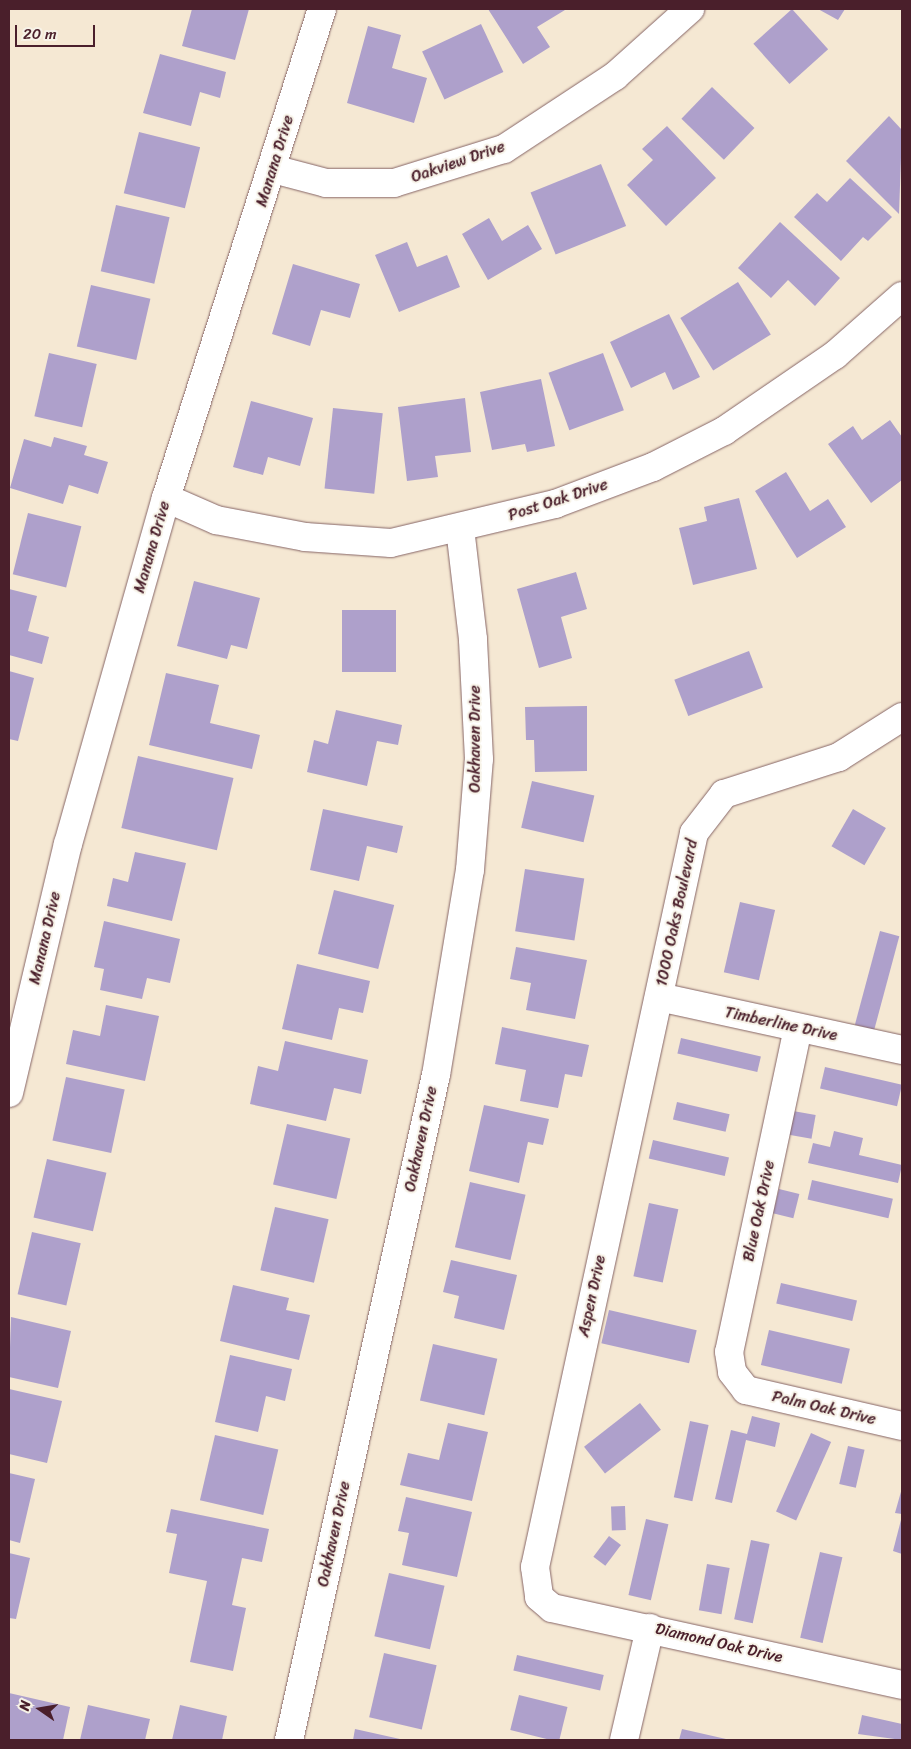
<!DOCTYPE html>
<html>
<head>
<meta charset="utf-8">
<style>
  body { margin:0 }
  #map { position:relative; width:911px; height:1749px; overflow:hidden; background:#f5e8d3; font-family:Sriracha,sans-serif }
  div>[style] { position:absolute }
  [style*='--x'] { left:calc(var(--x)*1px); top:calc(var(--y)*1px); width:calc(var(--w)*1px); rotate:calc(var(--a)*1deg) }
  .building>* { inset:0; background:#aea0cb; transform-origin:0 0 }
  .roads { filter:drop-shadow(0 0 1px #866566) drop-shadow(0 0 1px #866566) }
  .minor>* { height:28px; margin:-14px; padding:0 14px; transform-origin:14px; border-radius:14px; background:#fff }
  span { translate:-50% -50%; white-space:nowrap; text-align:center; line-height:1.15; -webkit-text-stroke:4px #f7f3e8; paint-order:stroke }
  .street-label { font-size:16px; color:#4a1f2b }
  .frame { position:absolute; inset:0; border:10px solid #4a1f2b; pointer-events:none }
  .north { position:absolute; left:15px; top:1684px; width:50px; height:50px; -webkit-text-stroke:4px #f7f3e8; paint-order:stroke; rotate:283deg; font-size:14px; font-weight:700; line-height:20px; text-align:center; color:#4a1f2b }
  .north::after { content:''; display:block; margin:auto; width:18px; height:22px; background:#4a1f2b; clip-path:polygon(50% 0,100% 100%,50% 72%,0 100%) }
  .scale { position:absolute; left:15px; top:25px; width:80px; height:22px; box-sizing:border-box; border:2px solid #4a1f2b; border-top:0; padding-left:6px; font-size:15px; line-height:18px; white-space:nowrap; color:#4a1f2b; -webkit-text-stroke:4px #f7f3e8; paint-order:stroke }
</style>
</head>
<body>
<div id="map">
  <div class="building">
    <div style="clip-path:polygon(192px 9px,249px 9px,235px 60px,182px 46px)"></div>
    <div style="clip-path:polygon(488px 9px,564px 9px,565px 10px,537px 27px,550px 47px,523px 64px)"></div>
    <div style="left:792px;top:9px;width:54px;height:52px;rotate:48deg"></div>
    <div style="clip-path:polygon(818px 9px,845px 9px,838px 20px)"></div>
    <div style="left:481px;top:24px;width:53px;height:65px;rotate:65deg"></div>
    <div style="clip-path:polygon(368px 26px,401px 35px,392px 68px,427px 78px,414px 123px,347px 103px)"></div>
    <div style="clip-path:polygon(160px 54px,226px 72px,220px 98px,200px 92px,191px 126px,143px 113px)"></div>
    <div style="left:712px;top:87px;width:59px;height:44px;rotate:44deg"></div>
    <div style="clip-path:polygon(889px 116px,902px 130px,899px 214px,846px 161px)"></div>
    <div style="clip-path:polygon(667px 126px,716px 178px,666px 226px,627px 185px,653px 160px,642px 149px)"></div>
    <div style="left:139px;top:132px;width:63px;height:63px;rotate:14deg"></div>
    <div style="left:601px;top:164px;width:67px;height:76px;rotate:68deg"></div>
    <div style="clip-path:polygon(850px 178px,892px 217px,868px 241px,863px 237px,841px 261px,794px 217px,817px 193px,827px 202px)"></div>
    <div style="left:116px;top:205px;width:55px;height:68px;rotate:13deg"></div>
    <div style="clip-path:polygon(489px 218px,502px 241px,528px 225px,542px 249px,488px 280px,462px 234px)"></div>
    <div style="clip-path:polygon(780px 222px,840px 278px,815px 306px,788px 280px,771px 298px,738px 268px)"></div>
    <div style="clip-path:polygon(407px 242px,417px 267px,447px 255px,460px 287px,399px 312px,375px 255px)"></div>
    <div style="clip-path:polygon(293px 264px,360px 284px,350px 318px,321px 310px,310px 346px,272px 334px)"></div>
    <div style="left:738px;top:282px;width:62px;height:68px;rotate:58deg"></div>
    <div style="left:91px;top:285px;width:61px;height:63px;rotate:13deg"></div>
    <div style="clip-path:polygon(669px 314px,700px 377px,673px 390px,665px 372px,631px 388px,610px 342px)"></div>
    <div style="left:49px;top:353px;width:49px;height:65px;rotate:13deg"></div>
    <div style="left:603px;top:353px;width:61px;height:58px;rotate:70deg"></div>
    <div style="clip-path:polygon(541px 379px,555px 446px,527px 452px,525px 444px,492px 450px,480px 392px)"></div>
    <div style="clip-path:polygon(465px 398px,471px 452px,435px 456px,438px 477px,407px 481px,398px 407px)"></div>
    <div style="clip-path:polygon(251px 401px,313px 418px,300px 466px,268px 457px,263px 475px,233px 467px)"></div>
    <div style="left:333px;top:408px;width:50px;height:81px;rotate:6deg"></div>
    <div style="clip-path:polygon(890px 420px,902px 437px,902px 480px,871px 503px,828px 444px,853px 426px,862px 440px)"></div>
    <div style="clip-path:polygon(54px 437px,87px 446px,84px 455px,108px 462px,98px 494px,69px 485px,63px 504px,10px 488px,24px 439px,51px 447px)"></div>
    <div style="clip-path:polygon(786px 472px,810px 511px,828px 499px,846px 527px,797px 558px,755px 491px)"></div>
    <div style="clip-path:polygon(739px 498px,757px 569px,693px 585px,679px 528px,707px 521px,704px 507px)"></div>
    <div style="left:28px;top:513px;width:55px;height:63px;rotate:14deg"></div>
    <div style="clip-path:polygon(576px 572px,587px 609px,561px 617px,572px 658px,539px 668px,517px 589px)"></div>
    <div style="clip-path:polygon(194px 581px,260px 598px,247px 649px,231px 645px,227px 659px,177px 646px)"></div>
    <div style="clip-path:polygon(9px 589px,37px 596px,28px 631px,49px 637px,42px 664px,9px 655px)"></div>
    <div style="left:342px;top:610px;width:54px;height:62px"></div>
    <div style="left:749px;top:651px;width:39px;height:80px;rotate:69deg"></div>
    <div style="clip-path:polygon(9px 671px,34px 678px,18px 741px,9px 739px)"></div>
    <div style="clip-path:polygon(166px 673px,219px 685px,210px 723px,260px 735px,252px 769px,149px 745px)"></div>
    <div style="clip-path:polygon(587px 706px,587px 771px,535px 772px,534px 740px,526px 740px,525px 707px)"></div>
    <div style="clip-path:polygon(336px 710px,402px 725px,398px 745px,377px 741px,367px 786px,307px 772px,314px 740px,328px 744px)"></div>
    <div style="left:138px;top:756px;width:98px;height:74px;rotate:13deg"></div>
    <div style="left:532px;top:781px;width:64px;height:48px;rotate:13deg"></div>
    <div style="clip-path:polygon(323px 809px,403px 826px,397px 853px,367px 846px,359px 881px,310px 870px)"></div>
    <div style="left:853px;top:809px;width:38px;height:43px;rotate:30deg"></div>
    <div style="clip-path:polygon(135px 852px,186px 863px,172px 921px,107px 906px,113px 878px,128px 882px)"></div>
    <div style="left:525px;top:869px;width:60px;height:63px;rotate:9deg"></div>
    <div style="left:334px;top:890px;width:62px;height:66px;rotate:14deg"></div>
    <div style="left:740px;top:902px;width:36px;height:72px;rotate:13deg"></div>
    <div style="clip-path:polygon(104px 921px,180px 939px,170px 983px,147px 978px,142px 999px,100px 990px,104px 969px,94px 967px)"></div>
    <div style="left:880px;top:931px;width:20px;height:97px;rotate:15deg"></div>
    <div style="clip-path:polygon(516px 947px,587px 960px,575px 1019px,526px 1010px,531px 983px,510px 979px)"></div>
    <div style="clip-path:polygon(297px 964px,370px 981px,363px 1013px,339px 1008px,332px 1040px,282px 1029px)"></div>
    <div style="clip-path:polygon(106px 1005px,159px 1016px,145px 1081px,66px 1064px,73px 1030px,100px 1036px)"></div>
    <div style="clip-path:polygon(502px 1027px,589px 1045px,582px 1077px,565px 1074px,558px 1108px,520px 1101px,526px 1070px,495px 1064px)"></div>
    <div style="left:681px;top:1038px;width:82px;height:16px;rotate:13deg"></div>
    <div style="clip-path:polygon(285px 1041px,368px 1060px,361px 1094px,334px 1088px,326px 1121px,250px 1104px,258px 1066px,278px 1071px)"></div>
    <div style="left:825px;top:1067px;width:79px;height:22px;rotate:13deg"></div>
    <div style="left:66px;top:1077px;width:60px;height:65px;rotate:12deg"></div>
    <div style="left:677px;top:1102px;width:54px;height:18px;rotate:13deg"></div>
    <div style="clip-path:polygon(484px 1105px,549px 1119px,543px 1145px,528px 1142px,519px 1183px,469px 1171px)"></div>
    <div style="left:793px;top:1111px;width:23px;height:24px;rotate:10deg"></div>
    <div style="left:287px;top:1124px;width:65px;height:62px;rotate:13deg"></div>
    <div style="clip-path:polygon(834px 1131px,863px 1138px,859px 1155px,902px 1165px,898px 1183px,808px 1163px,813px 1143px,830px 1147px)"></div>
    <div style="left:653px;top:1140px;width:78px;height:19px;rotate:13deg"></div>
    <div style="left:47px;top:1159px;width:61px;height:60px;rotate:13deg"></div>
    <div style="left:812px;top:1180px;width:83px;height:20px;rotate:13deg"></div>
    <div style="left:470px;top:1182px;width:57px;height:67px;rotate:13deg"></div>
    <div style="left:779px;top:1189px;width:21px;height:25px;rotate:14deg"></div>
    <div style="left:649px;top:1203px;width:30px;height:75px;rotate:12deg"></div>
    <div style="left:275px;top:1207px;width:55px;height:65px;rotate:13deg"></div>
    <div style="left:32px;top:1232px;width:50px;height:64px;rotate:13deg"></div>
    <div style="clip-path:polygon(451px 1260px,517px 1275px,504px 1330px,454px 1318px,459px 1296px,443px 1292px)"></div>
    <div style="left:781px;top:1283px;width:78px;height:21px;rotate:13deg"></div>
    <div style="clip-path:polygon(233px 1285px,289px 1298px,286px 1310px,310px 1315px,299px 1360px,220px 1341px)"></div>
    <div style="left:609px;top:1310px;width:90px;height:34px;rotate:13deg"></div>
    <div style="clip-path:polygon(11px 1317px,71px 1331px,58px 1388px,9px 1377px)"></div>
    <div style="left:769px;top:1330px;width:83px;height:36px;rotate:13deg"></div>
    <div style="left:433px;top:1344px;width:66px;height:58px;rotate:13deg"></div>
    <div style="clip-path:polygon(230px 1355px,292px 1369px,285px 1401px,266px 1396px,258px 1432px,215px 1422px)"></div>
    <div style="clip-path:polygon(9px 1389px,62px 1401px,47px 1463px,9px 1454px)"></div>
    <div style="left:640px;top:1403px;width:34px;height:71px;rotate:52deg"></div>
    <div style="clip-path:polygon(752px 1416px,780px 1423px,775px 1447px,746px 1440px,732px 1503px,715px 1499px,731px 1430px,747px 1434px)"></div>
    <div style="left:690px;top:1421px;width:19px;height:78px;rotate:12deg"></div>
    <div style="clip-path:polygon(448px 1423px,488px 1432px,472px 1501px,400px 1485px,408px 1453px,439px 1460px)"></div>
    <div style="left:811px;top:1433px;width:22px;height:86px;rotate:24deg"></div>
    <div style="left:215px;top:1435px;width:65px;height:67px;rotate:13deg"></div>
    <div style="left:848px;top:1446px;width:17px;height:39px;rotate:13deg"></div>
    <div style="clip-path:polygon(9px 1473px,35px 1479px,20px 1543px,9px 1540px)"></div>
    <div style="clip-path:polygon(902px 1488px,902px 1514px,895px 1513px)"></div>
    <div style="clip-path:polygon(406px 1497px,472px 1512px,457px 1577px,402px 1565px,409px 1533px,398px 1531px)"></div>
    <div style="left:625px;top:1506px;width:24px;height:14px;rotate:88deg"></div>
    <div style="clip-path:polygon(171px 1509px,269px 1529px,262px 1562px,242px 1558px,232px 1605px,246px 1608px,233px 1671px,190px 1662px,207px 1581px,169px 1573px,177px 1534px,166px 1532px)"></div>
    <div style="clip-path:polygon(902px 1516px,902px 1554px,893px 1551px)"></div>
    <div style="left:646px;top:1519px;width:23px;height:78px;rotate:13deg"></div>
    <div style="left:609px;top:1536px;width:15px;height:26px;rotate:37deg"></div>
    <div style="left:751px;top:1540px;width:19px;height:81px;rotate:12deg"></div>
    <div style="left:820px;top:1552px;width:23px;height:88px;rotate:13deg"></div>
    <div style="clip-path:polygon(9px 1553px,30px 1558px,16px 1619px,9px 1618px)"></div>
    <div style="left:707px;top:1564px;width:23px;height:47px;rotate:10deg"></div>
    <div style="left:389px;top:1573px;width:57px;height:65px;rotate:13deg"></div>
    <div style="left:384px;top:1653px;width:54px;height:66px;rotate:13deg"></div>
    <div style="left:517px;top:1655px;width:89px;height:16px;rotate:13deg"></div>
    <div style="clip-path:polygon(9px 1693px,70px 1707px,63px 1740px,9px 1740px)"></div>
    <div style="left:519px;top:1695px;width:50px;height:36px;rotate:14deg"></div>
    <div style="clip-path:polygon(88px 1705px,150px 1719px,145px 1740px,80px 1740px)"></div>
    <div style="clip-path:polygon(180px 1705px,227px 1716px,222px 1740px,172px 1740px)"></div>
    <div style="clip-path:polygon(862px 1715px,902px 1724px,902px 1740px,858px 1734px)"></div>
    <div style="clip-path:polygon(355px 1729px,400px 1739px,400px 1740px,353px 1740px)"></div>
    <div style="clip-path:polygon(682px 1729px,726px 1739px,726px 1740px,679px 1740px)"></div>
  </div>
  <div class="roads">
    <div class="minor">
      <div style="--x:273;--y:169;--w:55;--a:14.8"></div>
      <div style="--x:326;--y:183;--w:68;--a:0"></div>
      <div style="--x:394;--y:183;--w:115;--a:-17.2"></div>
      <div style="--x:504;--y:149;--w:133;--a:-33.3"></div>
      <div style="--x:615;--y:76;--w:101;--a:-41.8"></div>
      <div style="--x:166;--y:498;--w:55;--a:23.7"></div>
      <div style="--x:216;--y:520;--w:91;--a:10.8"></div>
      <div style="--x:305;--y:537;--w:86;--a:4"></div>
      <div style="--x:391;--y:543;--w:169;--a:-13.4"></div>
      <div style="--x:555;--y:504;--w:105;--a:-20.7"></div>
      <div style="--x:653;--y:467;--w:80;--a:-26.9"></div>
      <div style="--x:724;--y:431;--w:135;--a:-34.4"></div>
      <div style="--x:835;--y:355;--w:89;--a:-41.4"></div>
      <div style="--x:902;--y:717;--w:75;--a:147.6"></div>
      <div style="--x:839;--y:757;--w:121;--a:162.2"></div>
      <div style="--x:724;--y:794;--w:49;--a:127.6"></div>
      <div style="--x:694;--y:833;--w:751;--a:102.22"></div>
      <div style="--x:535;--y:1567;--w:30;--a:82"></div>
      <div style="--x:539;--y:1597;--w:17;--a:40"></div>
      <div style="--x:552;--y:1608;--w:358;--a:12.4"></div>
      <div style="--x:659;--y:997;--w:249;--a:12.3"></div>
      <div style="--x:798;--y:1028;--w:331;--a:102"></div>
      <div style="--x:729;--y:1352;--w:20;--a:81"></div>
      <div style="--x:732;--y:1372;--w:23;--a:52"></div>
      <div style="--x:746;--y:1390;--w:160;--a:13"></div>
      <div style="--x:9;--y:1093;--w:256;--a:-76.7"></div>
      <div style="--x:68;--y:844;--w:360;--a:-74.2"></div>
      <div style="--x:166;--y:498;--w:513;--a:-72.31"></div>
      <div style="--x:289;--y:1740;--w:681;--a:-77.54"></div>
      <div style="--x:436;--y:1075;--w:208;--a:-80.6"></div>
      <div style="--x:470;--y:870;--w:111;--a:-85.4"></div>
      <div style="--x:479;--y:759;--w:120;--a:-92.9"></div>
      <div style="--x:473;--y:639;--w:111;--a:-96.7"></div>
      <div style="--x:624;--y:1740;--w:115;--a:-76.9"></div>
    </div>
  </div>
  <div class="street-label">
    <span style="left:275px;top:161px;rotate:-73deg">Manana Drive</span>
    <span style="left:458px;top:162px;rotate:-19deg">Oakview Drive</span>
    <span style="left:558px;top:500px;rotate:-18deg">Post Oak Drive</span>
    <span style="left:152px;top:547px;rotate:-74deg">Manana Drive</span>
    <span style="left:475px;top:739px;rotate:-90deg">Oakhaven Drive</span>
    <span style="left:677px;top:913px;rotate:-78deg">1000 Oaks Boulevard</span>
    <span style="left:45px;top:938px;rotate:-77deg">Manana Drive</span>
    <span style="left:781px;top:1024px;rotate:12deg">Timberline Drive</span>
    <span style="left:421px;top:1139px;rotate:-78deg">Oakhaven Drive</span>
    <span style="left:759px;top:1211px;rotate:-78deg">Blue Oak Drive</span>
    <span style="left:592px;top:1296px;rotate:-78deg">Aspen Drive</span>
    <span style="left:824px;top:1408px;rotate:13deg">Palm Oak Drive</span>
    <span style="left:334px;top:1534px;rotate:-78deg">Oakhaven Drive</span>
    <span style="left:719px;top:1643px;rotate:13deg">Diamond Oak Drive</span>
  </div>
  <div class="frame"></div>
  <div class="north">N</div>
  <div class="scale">20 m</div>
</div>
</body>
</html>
